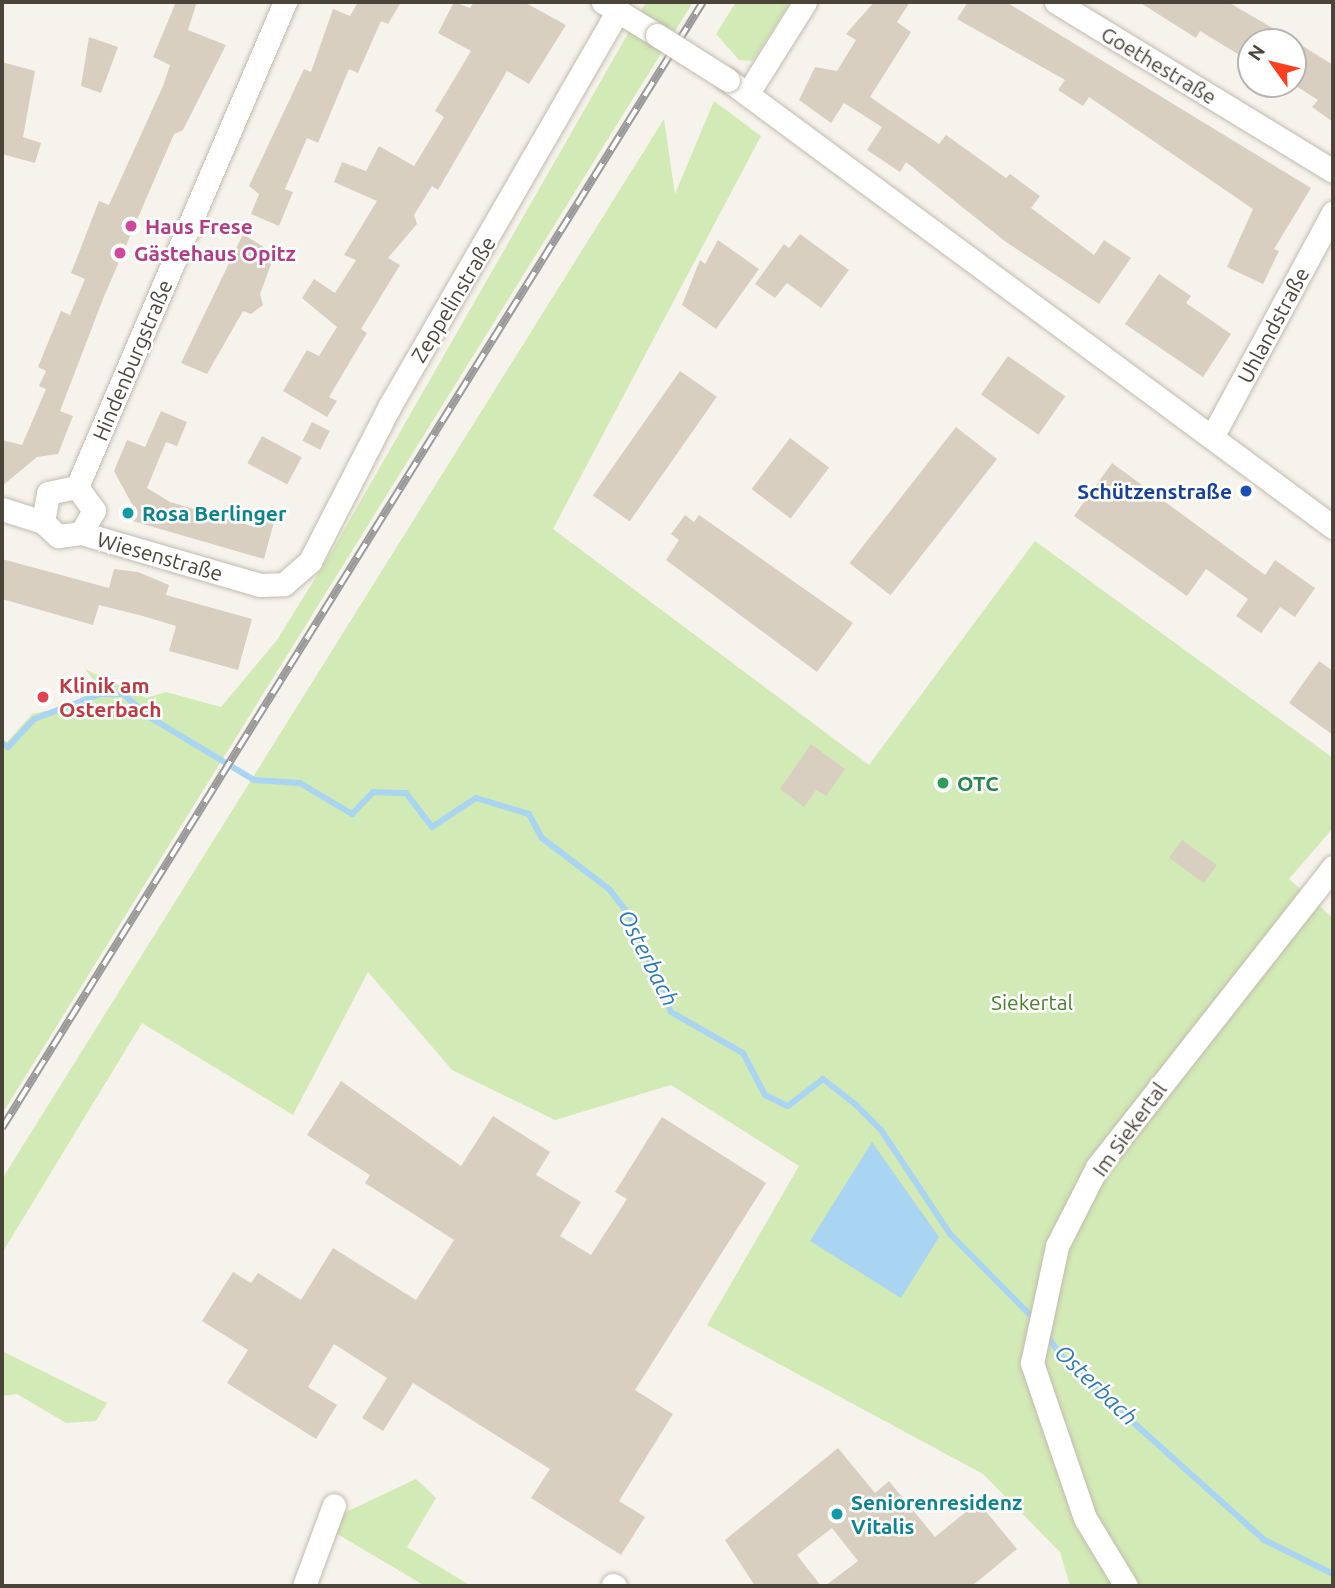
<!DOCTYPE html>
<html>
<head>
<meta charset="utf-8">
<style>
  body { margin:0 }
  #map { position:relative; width:1335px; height:1588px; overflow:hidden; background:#f6f3ec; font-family:Ubuntu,sans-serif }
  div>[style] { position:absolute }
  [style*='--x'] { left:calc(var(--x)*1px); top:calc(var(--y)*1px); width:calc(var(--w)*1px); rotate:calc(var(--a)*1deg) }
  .green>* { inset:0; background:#d2eab5 }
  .water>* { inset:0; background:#a9d4f2 }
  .stream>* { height:6px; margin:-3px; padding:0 3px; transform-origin:3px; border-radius:3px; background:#a9d4f2 }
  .building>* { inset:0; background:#d8cfc1; transform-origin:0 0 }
  .roads { filter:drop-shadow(0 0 2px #c2bbae) drop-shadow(0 0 2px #c2bbae) }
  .minor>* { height:23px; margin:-11.5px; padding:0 11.5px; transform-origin:11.5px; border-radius:11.5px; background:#fff }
  .rail>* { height:8px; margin-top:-4px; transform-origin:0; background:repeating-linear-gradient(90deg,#fff 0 16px,#9a9a9a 0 32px); box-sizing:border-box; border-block:2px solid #9a9a9a }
  .bridges { filter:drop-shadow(0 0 2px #c2bbae) drop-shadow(0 0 2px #c2bbae) }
  .minor-bridge>* { height:23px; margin:-11.5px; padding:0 11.5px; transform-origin:11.5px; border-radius:11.5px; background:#fff }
  .dots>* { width:19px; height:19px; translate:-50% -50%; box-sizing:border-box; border:4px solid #fff; border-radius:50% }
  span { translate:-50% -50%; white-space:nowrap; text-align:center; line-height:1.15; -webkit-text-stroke:5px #fff; paint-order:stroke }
  .street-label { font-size:21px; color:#4b4439 }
  .hotel-label { font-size:21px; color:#b23c85; font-weight:700 }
  .left { translate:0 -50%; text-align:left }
  .transit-label { font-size:21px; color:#164399; font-weight:700 }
  .right { translate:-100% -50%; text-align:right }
  .culture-label { font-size:21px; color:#0d838f; font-weight:700 }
  .health-label { font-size:21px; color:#be3a42; font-weight:700 }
  .leisure-label { font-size:21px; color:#27864d; font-weight:700 }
  .park-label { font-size:21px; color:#4a7f2a }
  .water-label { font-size:23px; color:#2e7ab2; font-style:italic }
  .frame { position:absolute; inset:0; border:4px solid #4b4439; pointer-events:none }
  .north { position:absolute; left:1237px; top:28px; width:70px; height:70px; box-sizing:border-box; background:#fff; border:2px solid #b7b4b0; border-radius:50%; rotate:304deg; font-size:19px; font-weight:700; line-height:28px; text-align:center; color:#4b4439 }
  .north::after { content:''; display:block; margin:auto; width:24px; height:32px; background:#fc3f1d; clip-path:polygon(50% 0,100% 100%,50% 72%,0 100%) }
</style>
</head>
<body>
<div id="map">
  <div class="green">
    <div style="clip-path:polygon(646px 2px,693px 2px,2px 1114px,2px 739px,7px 742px,32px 714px,67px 706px,99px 687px,85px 669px,146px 698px,166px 692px,221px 707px,277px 640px,332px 551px)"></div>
    <div style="clip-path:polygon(736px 2px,791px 2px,753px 61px,739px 60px,716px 34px)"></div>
    <div style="clip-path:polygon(714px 101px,761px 136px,553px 529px,869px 765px,1035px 541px,1333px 758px,1333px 828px,1289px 879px,1333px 918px,1333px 1586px,1070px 1586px,1060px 1552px,983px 1474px,707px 1325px,799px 1166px,671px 1085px,555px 1120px,452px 1070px,368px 972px,293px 1115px,142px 1023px,2px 1253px,2px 1179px,664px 119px,675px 194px)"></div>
    <div style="clip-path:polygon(2px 1351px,107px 1403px,96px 1421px,66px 1423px,17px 1394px,2px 1396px)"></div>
    <div style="clip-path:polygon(416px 1479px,436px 1498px,407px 1547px,471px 1586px,425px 1586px,329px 1529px,331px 1519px)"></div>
  </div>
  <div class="water">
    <div style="clip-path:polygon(872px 1142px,939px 1237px,901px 1298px,810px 1241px)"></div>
  </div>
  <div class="stream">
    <div style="--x:2;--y:743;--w:7;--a:34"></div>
    <div style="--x:8;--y:747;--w:38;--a:-47"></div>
    <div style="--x:34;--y:719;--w:72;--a:-20.5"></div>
    <div style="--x:101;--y:694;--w:22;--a:0"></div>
    <div style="--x:123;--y:694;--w:37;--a:41"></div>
    <div style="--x:151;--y:718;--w:120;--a:31"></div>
    <div style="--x:254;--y:780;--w:46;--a:3.7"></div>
    <div style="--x:300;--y:783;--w:61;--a:30.8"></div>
    <div style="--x:352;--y:814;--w:30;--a:-46"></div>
    <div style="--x:373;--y:792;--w:33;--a:2"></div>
    <div style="--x:406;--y:793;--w:43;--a:52.6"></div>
    <div style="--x:432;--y:827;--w:53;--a:-33.4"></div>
    <div style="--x:476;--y:798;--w:55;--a:16.8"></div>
    <div style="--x:529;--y:814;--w:27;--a:62"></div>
    <div style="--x:542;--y:838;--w:84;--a:37.3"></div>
    <div style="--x:609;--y:889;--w:34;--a:52"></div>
    <div style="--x:630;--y:916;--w:104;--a:66.9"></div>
    <div style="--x:671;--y:1012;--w:83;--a:29.7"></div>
    <div style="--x:743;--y:1053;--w:47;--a:62.4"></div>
    <div style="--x:765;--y:1095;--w:25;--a:26"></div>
    <div style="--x:788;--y:1106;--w:44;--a:-37.6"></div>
    <div style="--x:823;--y:1079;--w:41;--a:38"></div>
    <div style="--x:855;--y:1104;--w:37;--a:45"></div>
    <div style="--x:881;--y:1130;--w:125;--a:56.4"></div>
    <div style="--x:950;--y:1234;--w:120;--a:45.3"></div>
    <div style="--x:1045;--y:1333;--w:37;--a:54"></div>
    <div style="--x:1067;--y:1363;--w:265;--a:41.9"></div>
    <div style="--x:1264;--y:1540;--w:77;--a:26.2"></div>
  </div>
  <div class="building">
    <div style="clip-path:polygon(176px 2px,197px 2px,188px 30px,226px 45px,183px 130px,174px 134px,103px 299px,60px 411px,73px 416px,58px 454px,37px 457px,2px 486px,2px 440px,22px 445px,46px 389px,39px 386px,46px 371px,38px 367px,61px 311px,70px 315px,85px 279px,71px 273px,99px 201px,109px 205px,163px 86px,170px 65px,153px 57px)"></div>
    <div style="clip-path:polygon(358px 2px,401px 2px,388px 24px,381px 21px,358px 73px,349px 69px,318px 143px,307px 138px,285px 189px,293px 192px,279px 226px,251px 214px,259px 194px,249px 186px,304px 69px,311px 72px,333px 9px,350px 16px)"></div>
    <div style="clip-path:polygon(454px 2px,470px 8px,474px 2px,524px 2px,566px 25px,529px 84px,507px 71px,438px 190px,432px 186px,414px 215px,417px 224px,388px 258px,400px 265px,361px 329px,367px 333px,329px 397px,337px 401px,327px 417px,283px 391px,307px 350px,319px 356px,337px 327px,302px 298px,314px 279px,335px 293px,356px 260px,344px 255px,377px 201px,334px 182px,342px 162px,366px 171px,379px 146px,414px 166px,444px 117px,435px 111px,471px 51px,438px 33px)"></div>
    <div style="clip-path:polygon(874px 2px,910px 2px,897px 22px,911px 32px,870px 97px,939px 144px,946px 135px,1006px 178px,1010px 174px,1040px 196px,1031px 208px,1094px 255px,1104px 240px,1131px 258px,1099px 304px,1006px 242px,906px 162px,900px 172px,867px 150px,882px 127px,844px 103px,831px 123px,799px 100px,815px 67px,837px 71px,856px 40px,846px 34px)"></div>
    <div style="clip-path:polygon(968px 2px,1006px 2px,1311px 188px,1274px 249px,1279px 251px,1263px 284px,1227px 267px,1253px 209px,1089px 97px,1083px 106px,1058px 90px,1065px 80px,957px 19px)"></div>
    <div style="clip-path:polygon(1139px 2px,1228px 2px,1274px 29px,1266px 42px,1251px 42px,1251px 62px,1200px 31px,1196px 38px)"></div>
    <div style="clip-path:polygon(89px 37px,118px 47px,101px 93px,81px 86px)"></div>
    <div style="clip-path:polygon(1293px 40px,1333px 65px,1333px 122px,1312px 107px,1318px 100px,1293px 84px)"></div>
    <div style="clip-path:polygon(2px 62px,35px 71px,23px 137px,41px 143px,35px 163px,2px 154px)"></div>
    <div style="clip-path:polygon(243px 234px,275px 254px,260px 294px,263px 305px,251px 314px,243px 311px,207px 374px,181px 363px)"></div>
    <div style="clip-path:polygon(800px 234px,849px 270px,821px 308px,787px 283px,775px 298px,755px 284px,784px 244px,789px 248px)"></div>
    <div style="clip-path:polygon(718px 240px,759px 269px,716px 329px,682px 305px,700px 260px,705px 264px)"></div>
    <div style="clip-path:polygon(1159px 274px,1191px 296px,1186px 303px,1231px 334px,1203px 377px,1125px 324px)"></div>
    <div style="left:1008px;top:356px;width:70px;height:47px;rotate:35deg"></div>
    <div style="left:680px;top:371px;width:45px;height:152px;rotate:35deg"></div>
    <div style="clip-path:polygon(161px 411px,187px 422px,177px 446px,166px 442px,147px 488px,170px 502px,255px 527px,258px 518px,274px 522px,264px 559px,129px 520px,133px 506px,114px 471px,127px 440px,145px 447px)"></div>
    <div style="left:312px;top:422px;width:20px;height:21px;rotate:27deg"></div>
    <div style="left:956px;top:427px;width:52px;height:173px;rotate:38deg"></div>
    <div style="left:262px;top:436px;width:45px;height:31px;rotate:28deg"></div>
    <div style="left:790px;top:438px;width:49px;height:64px;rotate:37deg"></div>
    <div style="clip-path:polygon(1112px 463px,1265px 575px,1275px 560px,1315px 588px,1295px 617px,1280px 607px,1261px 633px,1236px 616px,1248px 599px,1206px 569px,1187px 596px,1074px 516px)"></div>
    <div style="clip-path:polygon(685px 515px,694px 522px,699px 515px,853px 623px,817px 672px,666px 560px,679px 540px,671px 534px)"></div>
    <div style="clip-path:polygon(2px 559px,109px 588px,114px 569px,138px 572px,169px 585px,166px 595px,252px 619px,238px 670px,169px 651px,176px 626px,143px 616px,99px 605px,93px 625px,2px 599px)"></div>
    <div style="clip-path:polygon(1319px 661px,1333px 671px,1333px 735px,1289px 703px)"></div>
    <div style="clip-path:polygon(811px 744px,845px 769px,826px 796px,816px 790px,804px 807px,780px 789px)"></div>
    <div style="left:1182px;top:840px;width:43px;height:22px;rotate:36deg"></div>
    <div style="clip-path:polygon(341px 1081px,461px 1166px,493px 1116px,550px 1152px,536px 1175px,581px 1202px,560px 1236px,591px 1255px,627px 1199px,615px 1192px,662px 1117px,766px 1183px,635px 1390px,673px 1414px,619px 1501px,645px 1517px,621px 1555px,531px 1498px,550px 1469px,413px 1383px,383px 1431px,362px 1418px,387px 1378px,334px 1344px,308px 1387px,337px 1405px,316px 1439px,227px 1383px,248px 1350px,202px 1321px,233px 1272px,251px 1283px,258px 1273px,301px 1300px,333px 1248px,416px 1300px,454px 1240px,365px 1183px,370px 1175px,307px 1135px)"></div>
    <div style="clip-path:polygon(838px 1448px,875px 1493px,889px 1481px,935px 1537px,978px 1502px,1017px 1549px,972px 1586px,825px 1586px,858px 1561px,832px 1528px,797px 1555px,821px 1586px,755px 1586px,725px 1540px)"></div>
  </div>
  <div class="roads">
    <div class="minor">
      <div style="--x:603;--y:2;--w:63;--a:31.4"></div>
      <div style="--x:1056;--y:2;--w:324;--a:31.4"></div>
      <div style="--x:728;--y:80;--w:752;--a:36.46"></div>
      <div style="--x:748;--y:93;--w:107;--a:-57.9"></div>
      <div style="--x:1212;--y:437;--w:255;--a:-61.7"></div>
      <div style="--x:77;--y:487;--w:528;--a:-66.79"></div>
      <div style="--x:2;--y:509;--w:43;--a:17.6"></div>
      <div style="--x:43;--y:522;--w:21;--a:43"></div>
      <div style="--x:58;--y:536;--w:23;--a:-7"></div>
      <div style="--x:81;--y:533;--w:186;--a:16.2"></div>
      <div style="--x:260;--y:585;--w:24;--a:-2"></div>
      <div style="--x:284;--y:584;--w:35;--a:-41"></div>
      <div style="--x:310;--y:561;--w:173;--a:-62.8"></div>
      <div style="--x:389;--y:407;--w:458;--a:-60"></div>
      <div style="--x:43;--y:522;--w:29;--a:-80"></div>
      <div style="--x:48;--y:493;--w:30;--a:-12"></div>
      <div style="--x:77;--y:487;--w:29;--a:54"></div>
      <div style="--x:94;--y:510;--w:26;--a:119"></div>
      <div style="--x:613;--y:1585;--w:2;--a:27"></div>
      <div style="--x:304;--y:1586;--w:86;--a:-69.7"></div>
      <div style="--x:1126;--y:1586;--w:79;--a:-121.1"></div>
      <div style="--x:1085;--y:1518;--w:164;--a:-108.9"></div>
      <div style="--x:1032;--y:1363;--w:120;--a:-77.9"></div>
      <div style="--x:1057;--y:1246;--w:89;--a:-63.1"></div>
      <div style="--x:1097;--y:1167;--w:382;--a:-51.8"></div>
    </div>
  </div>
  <div class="rail">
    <div style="--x:2;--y:1128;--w:1326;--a:-58.1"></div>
  </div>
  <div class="bridges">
    <div class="minor-bridge">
      <div style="--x:657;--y:35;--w:84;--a:32.4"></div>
    </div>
  </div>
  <div class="dots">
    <div style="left:131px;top:226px;background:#d1479c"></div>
    <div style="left:120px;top:253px;background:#d1479c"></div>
    <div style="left:1246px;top:491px;background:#1a4fb4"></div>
    <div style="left:128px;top:513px;background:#0f9aa8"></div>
    <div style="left:43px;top:697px;background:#e0444e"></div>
    <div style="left:943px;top:783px;background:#2e9e5b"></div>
    <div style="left:837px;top:1514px;background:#0f9aa8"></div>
  </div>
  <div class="street-label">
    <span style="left:1159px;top:65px;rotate:31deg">Goethestraße</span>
    <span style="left:453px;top:299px;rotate:-59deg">Zeppelinstraße</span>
    <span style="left:1273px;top:325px;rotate:-62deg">Uhlandstraße</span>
    <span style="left:132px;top:360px;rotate:-67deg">Hindenburgstraße</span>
    <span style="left:160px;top:556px;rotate:16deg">Wiesenstraße</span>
    <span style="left:1129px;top:1129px;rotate:-54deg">Im Siekertal</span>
  </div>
  <div class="hotel-label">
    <span class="left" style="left:145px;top:226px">Haus Frese</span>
    <span class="left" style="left:134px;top:253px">Gästehaus Opitz</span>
  </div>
  <div class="transit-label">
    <span class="right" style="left:1232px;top:491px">Schützenstraße</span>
  </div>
  <div class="culture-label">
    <span class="left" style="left:142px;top:513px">Rosa Berlinger</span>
    <span class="left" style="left:851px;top:1514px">Seniorenresidenz<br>Vitalis</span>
  </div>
  <div class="health-label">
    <span class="left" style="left:59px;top:697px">Klinik am<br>Osterbach</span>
  </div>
  <div class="leisure-label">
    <span class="left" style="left:957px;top:783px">OTC</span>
  </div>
  <div class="park-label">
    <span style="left:1032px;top:1002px">Siekertal</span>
  </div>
  <div class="water-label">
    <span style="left:648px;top:958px;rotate:63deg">Osterbach</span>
    <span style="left:1096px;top:1385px;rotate:44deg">Osterbach</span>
  </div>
  <div class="frame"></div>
  <div class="north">N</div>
</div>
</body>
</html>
